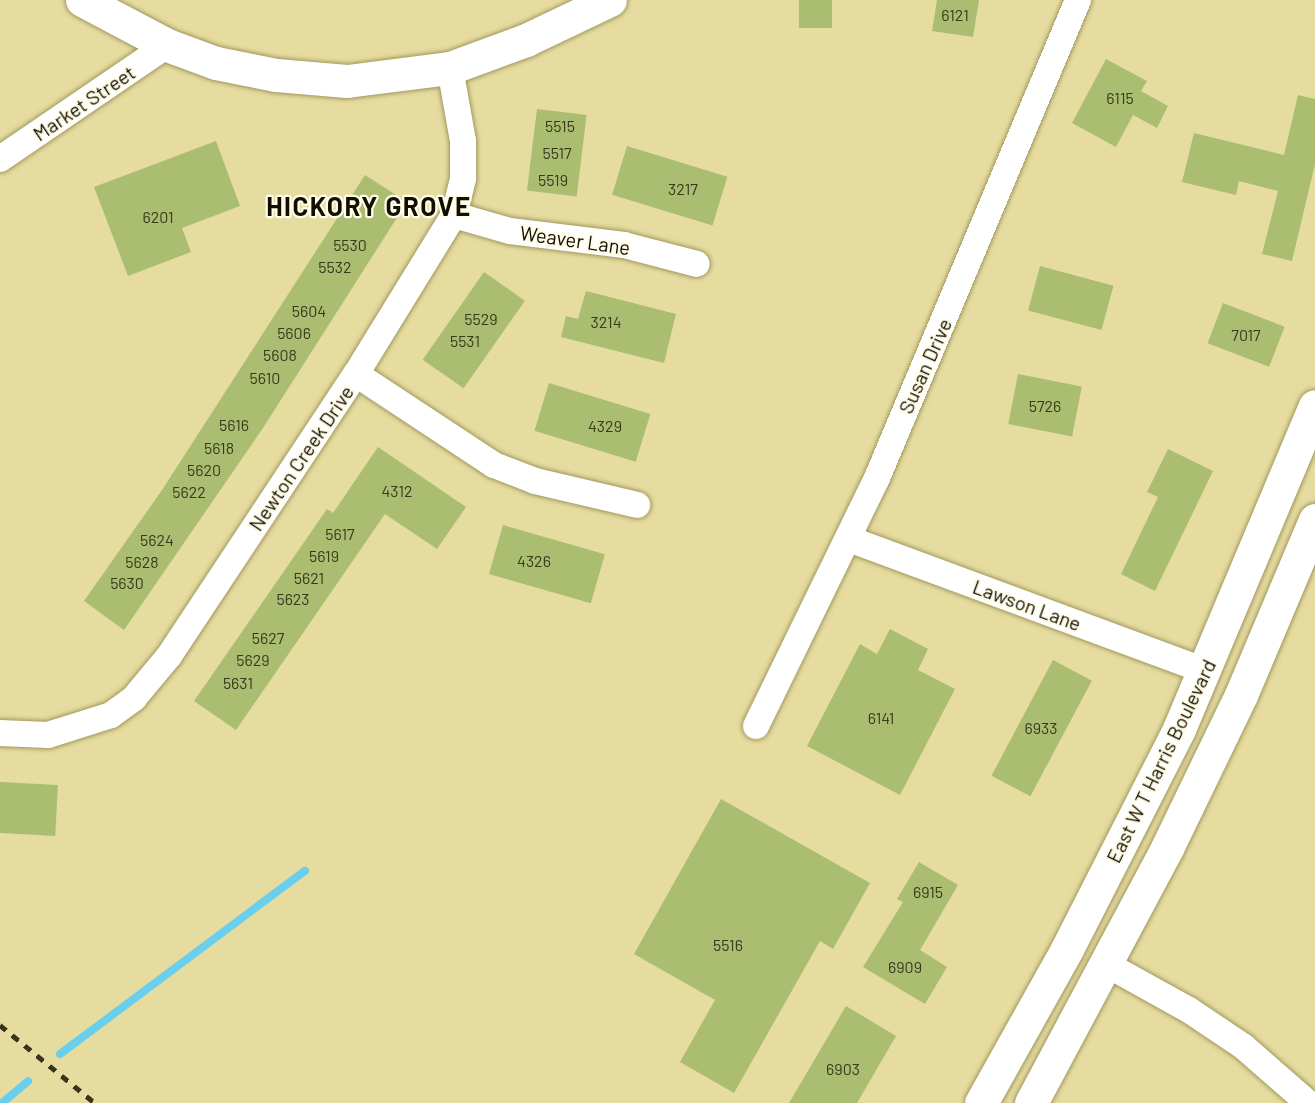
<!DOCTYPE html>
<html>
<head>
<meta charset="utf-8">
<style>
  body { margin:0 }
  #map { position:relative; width:1315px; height:1103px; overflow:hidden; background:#e6dca0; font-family:Barlow,sans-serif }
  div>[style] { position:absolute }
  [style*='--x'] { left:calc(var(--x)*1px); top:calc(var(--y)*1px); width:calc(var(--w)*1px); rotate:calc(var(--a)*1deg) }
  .stream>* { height:8px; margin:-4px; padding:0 4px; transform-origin:4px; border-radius:4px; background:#6aceed }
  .building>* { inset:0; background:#aabd71; transform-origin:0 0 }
  .roads { filter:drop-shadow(0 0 2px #a1985e) drop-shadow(0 0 2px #a1985e) }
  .street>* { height:26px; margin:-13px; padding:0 13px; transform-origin:13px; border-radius:13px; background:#fff }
  .secondary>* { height:33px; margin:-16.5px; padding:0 16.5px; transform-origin:16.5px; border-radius:16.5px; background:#fff }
  .primary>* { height:33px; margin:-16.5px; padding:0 16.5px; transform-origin:16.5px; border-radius:16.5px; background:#fff }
  .rail>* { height:4.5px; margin-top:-2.25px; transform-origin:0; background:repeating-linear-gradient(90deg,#39341e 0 8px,transparent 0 16px) }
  span { translate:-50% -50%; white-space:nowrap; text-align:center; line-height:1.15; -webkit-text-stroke:4.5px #fffcea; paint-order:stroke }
  .number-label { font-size:16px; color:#383a1c }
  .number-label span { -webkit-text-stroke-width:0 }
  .street-label { font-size:20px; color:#120e00 }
  .district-label { font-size:26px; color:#120e00; font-weight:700; letter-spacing:1.5px }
</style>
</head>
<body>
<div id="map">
  <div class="stream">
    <div style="--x:60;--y:1054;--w:306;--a:-36.8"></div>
    <div style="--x:2;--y:1103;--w:34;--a:-40"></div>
  </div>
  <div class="building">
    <div style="left:799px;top:0;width:33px;height:28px"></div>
    <div style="clip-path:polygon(937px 0,979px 0,973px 37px,932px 31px)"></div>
    <div style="clip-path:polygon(1106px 59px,1147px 81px,1141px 91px,1168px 106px,1157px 128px,1133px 115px,1116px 147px,1072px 123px)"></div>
    <div style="clip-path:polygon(1298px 95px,1315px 99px,1315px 164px,1292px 261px,1262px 254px,1278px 191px,1239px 181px,1236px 195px,1182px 182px,1194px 133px,1284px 155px)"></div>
    <div style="left:537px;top:109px;width:50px;height:82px;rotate:7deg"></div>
    <div style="clip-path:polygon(216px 141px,240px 206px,182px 228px,191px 252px,128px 276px,94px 187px)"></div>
    <div style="left:627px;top:146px;width:105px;height:51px;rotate:17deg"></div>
    <div style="clip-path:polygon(365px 175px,407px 202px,263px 428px,124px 630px,84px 601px,162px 490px)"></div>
    <div style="left:1040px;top:266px;width:76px;height:46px;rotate:15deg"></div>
    <div style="left:484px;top:272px;width:50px;height:107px;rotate:35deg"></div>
    <div style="clip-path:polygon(586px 291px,676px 314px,664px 363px,561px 337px,566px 316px,578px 319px)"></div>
    <div style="left:1223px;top:303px;width:66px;height:43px;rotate:21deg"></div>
    <div style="left:1018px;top:374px;width:65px;height:51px;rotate:11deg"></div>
    <div style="left:549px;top:383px;width:106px;height:50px;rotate:17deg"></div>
    <div style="clip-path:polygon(378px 447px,466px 507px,437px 549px,385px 514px,236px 730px,194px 701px,327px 509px,333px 513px)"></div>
    <div style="clip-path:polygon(1168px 449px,1213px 471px,1155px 591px,1121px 574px,1158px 497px,1147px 492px)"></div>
    <div style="left:503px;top:525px;width:106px;height:51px;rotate:16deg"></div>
    <div style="clip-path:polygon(890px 629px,928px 649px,918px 670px,955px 689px,900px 795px,807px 746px,860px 644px,877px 654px)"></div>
    <div style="left:1053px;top:660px;width:44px;height:131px;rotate:28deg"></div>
    <div style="left:0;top:782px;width:58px;height:51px;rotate:3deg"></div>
    <div style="clip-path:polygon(721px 799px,870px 883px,833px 949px,820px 941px,734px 1093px,680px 1062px,715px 1000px,634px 954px)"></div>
    <div style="clip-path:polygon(919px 862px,958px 885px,920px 950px,947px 967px,925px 1004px,863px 967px,903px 902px,897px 899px)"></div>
    <div style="clip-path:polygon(846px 1006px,896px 1036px,857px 1103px,789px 1103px)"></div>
  </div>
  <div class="roads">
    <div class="street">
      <div style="--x:0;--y:159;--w:202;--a:-34.3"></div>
      <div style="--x:454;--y:215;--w:58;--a:15.9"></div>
      <div style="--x:510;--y:231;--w:115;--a:7"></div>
      <div style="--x:624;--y:245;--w:75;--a:14.6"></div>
      <div style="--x:356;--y:374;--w:165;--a:33.4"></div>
      <div style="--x:494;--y:465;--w:44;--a:21.3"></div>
      <div style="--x:535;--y:481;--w:105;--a:13.2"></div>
      <div style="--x:849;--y:539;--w:380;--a:20.3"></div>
      <div style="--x:756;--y:726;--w:276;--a:-64"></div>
      <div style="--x:877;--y:478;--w:519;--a:-67.19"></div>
      <div style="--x:0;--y:733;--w:48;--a:2.4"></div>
      <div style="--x:48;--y:735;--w:66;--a:-17.6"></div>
      <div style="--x:111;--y:715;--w:29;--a:-36"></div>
      <div style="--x:134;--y:698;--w:55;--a:-50.2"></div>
      <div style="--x:169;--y:656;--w:338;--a:-56.5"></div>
      <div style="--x:356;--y:374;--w:187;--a:-58.4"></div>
      <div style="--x:454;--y:215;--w:38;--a:-76"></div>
      <div style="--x:463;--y:178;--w:37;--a:-90"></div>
      <div style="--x:463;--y:141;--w:74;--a:-100.1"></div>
      <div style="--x:1106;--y:964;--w:95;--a:29"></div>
      <div style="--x:1189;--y:1010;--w:66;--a:33.9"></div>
      <div style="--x:1244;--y:1047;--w:85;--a:41.2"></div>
    </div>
    <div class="secondary">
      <div style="--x:82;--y:0;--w:96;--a:27.9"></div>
      <div style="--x:167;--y:45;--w:52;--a:20.2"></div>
      <div style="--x:216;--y:63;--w:61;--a:11.3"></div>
      <div style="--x:276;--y:75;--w:71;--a:4.8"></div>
      <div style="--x:347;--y:81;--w:104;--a:-7.2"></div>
      <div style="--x:450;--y:68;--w:81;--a:-20.2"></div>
      <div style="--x:526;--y:40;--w:93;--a:-25.5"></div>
    </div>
    <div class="primary">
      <div style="--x:981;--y:1103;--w:176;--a:-60.8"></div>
      <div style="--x:1067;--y:949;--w:247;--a:-63"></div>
      <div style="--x:1179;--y:729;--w:350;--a:-67.2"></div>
      <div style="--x:1031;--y:1103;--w:289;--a:-61.9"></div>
      <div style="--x:1167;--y:848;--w:170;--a:-64.2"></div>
      <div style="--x:1241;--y:695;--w:190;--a:-67.1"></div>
    </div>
  </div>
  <div class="rail">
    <div style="--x:0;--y:1025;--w:123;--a:39.4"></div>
  </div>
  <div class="number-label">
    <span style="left:955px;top:15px">6121</span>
    <span style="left:1120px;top:98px">6115</span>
    <span style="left:560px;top:126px">5515</span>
    <span style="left:557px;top:153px">5517</span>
    <span style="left:553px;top:180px">5519</span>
    <span style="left:683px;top:189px">3217</span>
    <span style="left:158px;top:217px">6201</span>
    <span style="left:350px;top:245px">5530</span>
    <span style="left:335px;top:267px">5532</span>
    <span style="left:309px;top:311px">5604</span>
    <span style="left:481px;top:319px">5529</span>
    <span style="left:606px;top:322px">3214</span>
    <span style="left:294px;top:333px">5606</span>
    <span style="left:1246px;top:335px">7017</span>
    <span style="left:465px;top:341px">5531</span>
    <span style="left:280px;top:355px">5608</span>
    <span style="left:265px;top:378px">5610</span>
    <span style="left:1045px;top:406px">5726</span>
    <span style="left:234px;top:425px">5616</span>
    <span style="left:605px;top:426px">4329</span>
    <span style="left:219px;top:448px">5618</span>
    <span style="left:204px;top:470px">5620</span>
    <span style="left:397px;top:491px">4312</span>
    <span style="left:189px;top:492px">5622</span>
    <span style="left:340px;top:534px">5617</span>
    <span style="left:157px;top:540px">5624</span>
    <span style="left:324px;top:556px">5619</span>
    <span style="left:534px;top:561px">4326</span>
    <span style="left:142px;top:562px">5628</span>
    <span style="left:309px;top:578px">5621</span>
    <span style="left:127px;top:583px">5630</span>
    <span style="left:293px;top:599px">5623</span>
    <span style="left:268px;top:638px">5627</span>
    <span style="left:253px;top:660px">5629</span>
    <span style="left:238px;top:683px">5631</span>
    <span style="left:881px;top:718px">6141</span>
    <span style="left:1041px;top:728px">6933</span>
    <span style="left:928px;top:892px">6915</span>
    <span style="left:728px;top:945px">5516</span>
    <span style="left:905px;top:967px">6909</span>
    <span style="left:843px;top:1069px">6903</span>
  </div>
  <div class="street-label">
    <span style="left:84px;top:103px;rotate:-34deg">Market Street</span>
    <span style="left:575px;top:240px;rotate:8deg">Weaver Lane</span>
    <span style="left:925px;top:366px;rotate:-66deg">Susan Drive</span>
    <span style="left:301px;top:458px;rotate:-56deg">Newton Creek Drive</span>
    <span style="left:1027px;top:605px;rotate:20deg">Lawson Lane</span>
    <span style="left:1161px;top:761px;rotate:-64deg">East W T Harris Boulevard</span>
  </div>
  <div class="district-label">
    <span style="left:369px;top:206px">HICKORY GROVE</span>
  </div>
</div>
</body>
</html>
